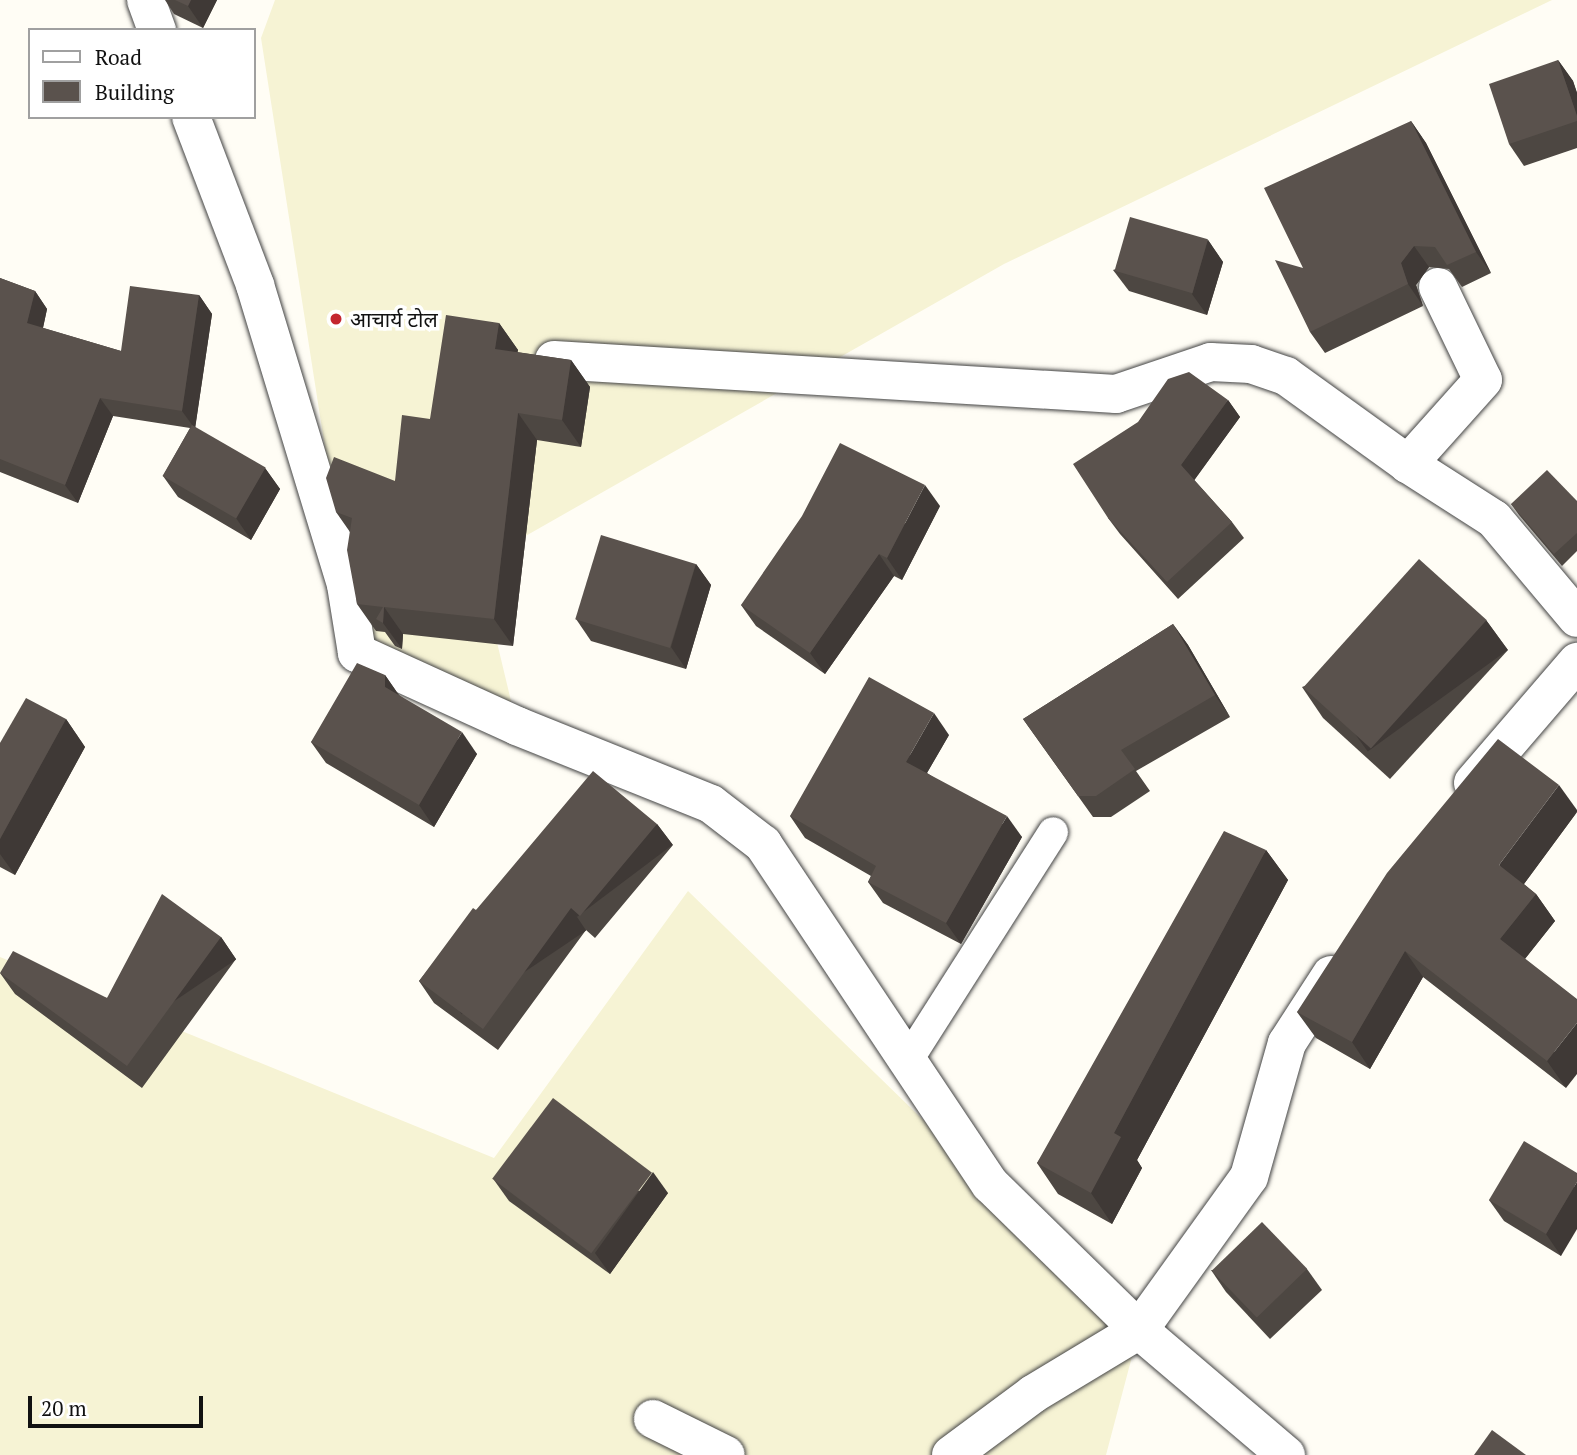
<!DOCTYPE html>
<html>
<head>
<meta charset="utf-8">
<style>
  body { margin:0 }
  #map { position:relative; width:1577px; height:1455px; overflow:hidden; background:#fffdf5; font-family:"PT Serif","Noto Sans Devanagari",serif }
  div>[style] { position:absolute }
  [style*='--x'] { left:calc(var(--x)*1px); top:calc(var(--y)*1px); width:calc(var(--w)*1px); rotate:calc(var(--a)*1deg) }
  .farmland>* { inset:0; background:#f6f3d4 }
  .roads { filter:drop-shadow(0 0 2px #444) drop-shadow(0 0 2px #444) }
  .lane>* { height:30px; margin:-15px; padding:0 15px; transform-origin:15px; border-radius:15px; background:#fff }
  .street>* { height:38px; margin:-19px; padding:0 19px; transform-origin:19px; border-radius:19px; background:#fff }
  .wall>* { inset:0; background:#4d4742 }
  .shaded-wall>* { inset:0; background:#3f3936; transform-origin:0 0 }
  .building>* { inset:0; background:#5a524d; transform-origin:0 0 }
  .dots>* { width:19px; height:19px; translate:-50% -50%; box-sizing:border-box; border:4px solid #fff; border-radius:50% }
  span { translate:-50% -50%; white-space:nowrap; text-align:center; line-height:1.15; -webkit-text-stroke:7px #fff; paint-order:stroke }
  .poi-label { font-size:21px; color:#111 }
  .left { translate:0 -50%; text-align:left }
  .legend { position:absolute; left:28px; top:28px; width:228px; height:91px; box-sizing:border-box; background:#fff; border:2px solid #a0a0a0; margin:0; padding:9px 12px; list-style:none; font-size:21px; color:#111 }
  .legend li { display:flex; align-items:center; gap:14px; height:35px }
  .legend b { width:35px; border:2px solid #a0a0a0 }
  .scale { position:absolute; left:28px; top:1396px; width:175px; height:32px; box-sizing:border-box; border:4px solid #111; border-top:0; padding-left:9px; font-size:21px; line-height:24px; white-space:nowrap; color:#111; -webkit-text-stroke:5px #fff; paint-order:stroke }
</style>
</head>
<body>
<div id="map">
  <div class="farmland">
    <div style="clip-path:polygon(275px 0,1552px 0,1004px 264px,478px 563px,517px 726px,357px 653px,261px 38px)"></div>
    <div style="clip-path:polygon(688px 891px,1139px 1330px,1106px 1455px,0 1455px,0 957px,494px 1158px)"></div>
  </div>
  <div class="roads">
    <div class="lane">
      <div style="--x:908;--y:1060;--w:270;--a:-57.5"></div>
    </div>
    <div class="street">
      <div style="--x:146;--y:0;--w:32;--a:70"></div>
      <div style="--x:191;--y:117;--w:180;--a:69.1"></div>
      <div style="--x:255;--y:285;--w:313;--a:73.1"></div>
      <div style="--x:346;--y:585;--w:69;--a:80.8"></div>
      <div style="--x:357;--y:653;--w:176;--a:24.5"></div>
      <div style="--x:517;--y:726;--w:209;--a:21.9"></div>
      <div style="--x:711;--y:804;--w:66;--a:37.6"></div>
      <div style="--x:763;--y:844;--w:409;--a:56.3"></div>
      <div style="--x:990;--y:1184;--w:209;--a:44.4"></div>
      <div style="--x:1139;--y:1330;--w:193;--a:40.4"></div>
      <div style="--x:1438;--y:287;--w:103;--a:64.2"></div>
      <div style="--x:1483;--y:380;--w:113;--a:131.8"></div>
      <div style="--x:1408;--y:464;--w:102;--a:32.6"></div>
      <div style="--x:1494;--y:519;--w:129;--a:50"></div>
      <div style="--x:554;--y:360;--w:563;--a:3.46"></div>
      <div style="--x:1116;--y:394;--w:100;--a:-18.6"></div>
      <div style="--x:1211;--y:362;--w:40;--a:2.9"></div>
      <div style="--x:1251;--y:364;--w:37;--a:19"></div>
      <div style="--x:1286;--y:376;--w:150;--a:35.8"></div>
      <div style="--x:1473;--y:783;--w:160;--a:-49.3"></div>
      <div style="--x:653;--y:1419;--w:81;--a:26.3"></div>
      <div style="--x:951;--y:1455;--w:102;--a:-36.6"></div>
      <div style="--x:1033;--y:1394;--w:124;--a:-31.1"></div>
      <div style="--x:1139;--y:1330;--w:188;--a:-54.3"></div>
      <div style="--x:1249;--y:1177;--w:139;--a:-74.2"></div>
      <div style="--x:1287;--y:1043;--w:81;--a:-57.1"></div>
    </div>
  </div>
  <div class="wall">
    <div style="clip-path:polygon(165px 0,217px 0,203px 28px,174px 14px)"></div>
    <div style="clip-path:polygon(1558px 60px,1573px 81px,1577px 93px,1577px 148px,1524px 166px,1509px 144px)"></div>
    <div style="clip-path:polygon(1411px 121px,1426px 143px,1491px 273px,1462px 287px,1449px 269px,1429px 267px,1416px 285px,1423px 306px,1325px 353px,1310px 332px,1303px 268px)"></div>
    <div style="clip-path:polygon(1208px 240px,1223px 262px,1207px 315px,1129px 291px,1113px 270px)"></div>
    <div style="clip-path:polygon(0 278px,35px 291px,47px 309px,43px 328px,121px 351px,199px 295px,212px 314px,195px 428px,265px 468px,280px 489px,251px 540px,178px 497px,163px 476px,190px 428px,113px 416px,78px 503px,0 472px)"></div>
    <div style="clip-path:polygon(499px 323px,518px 350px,517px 352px,571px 360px,590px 387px,581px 447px,537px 440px,513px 646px,403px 634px,402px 649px,395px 646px,385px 632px,376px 631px,357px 604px,350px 532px,336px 512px,395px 481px,430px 419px)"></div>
    <div style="clip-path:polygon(1228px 400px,1240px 417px,1194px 480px,1232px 522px,1244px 538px,1178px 599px,1120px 534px,1108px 518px)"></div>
    <div style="clip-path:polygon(1577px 501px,1577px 551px,1562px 566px,1519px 515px,1511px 504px)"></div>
    <div style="clip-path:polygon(940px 506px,902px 580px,894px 576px,825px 674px,756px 626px,741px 605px)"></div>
    <div style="clip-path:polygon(696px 564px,711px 585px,686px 669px,591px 641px,576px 619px)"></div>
    <div style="clip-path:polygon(1486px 620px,1508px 650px,1390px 779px,1323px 718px,1302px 687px)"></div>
    <div style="clip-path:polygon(1173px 624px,1188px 645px,1230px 717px,1136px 771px,1150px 791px,1111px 817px,1093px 817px,1023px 719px)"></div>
    <div style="clip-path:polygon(385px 675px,399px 695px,477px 754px,434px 827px,326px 763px,311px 742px)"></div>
    <div style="clip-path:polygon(66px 719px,85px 747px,15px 875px,0 867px,0 743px)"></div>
    <div style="clip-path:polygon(949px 735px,927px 773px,1022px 837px,961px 944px,883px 903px,868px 882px,871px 876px,805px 838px,790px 816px)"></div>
    <div style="clip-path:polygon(1577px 812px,1524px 884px,1536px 894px,1555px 921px,1525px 959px,1566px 1088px,1423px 977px,1370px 1069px,1316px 1038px,1297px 1012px)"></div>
    <div style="clip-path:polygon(657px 824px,673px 845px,595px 938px,586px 930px,498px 1050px,434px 1003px,419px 981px,476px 910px)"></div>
    <div style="clip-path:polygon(1266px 850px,1288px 880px,1137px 1160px,1142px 1168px,1112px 1224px,1058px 1194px,1037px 1163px)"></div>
    <div style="clip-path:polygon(221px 937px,236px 959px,142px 1088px,15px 994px,0 973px,107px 998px)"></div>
    <div style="clip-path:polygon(1577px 1173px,1561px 1256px,1504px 1221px,1489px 1200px)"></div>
    <div style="clip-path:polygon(494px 1180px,668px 1193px,610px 1274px,509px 1201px)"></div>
    <div style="clip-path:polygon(1307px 1269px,1322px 1290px,1270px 1339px,1226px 1292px,1211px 1270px)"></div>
  </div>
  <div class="shaded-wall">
    <div style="clip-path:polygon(191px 0,217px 0,203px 28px,188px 6px)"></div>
    <div style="clip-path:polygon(1558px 60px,1573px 81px,1577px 93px,1577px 116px)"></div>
    <div style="clip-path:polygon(1411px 121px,1426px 143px,1491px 273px,1476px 252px)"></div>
    <div style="clip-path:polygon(1208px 240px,1223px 262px,1207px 315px,1192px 294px)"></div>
    <div style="clip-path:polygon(1414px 246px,1429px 267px,1416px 285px,1423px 306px,1408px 284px,1401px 263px)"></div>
    <div style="clip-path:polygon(35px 291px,47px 309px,40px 341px,27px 323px)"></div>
    <div style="clip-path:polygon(199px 295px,212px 314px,195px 429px,182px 411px)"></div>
    <div style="clip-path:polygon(499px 323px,518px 350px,514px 376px,495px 349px)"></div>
    <div style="clip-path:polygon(571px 360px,590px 387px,581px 447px,562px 420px)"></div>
    <div style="clip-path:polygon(100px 398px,113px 416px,78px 503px,65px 485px)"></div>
    <div style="clip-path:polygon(1228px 400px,1240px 417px,1193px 482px,1181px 465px)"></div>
    <div style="clip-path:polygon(518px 413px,537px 440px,513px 646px,494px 619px)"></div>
    <div style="clip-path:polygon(265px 468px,280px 489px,251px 540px,236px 518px)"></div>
    <div style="clip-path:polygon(925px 485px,940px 506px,902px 580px,887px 558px)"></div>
    <div style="clip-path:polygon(879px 554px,894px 576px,825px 674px,810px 653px)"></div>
    <div style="clip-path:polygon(696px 564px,711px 585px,686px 669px,671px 647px)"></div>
    <div style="clip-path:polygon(384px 607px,403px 634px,402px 649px,383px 623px)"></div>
    <div style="left:1486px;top:620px;width:37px;height:173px;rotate:54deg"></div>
    <div style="clip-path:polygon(1173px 624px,1188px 645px,1230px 717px,1215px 695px)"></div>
    <div style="clip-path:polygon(385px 675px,400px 697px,385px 687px)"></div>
    <div style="clip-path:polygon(934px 713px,949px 735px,921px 783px,906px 762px)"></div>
    <div style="clip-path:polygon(66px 719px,85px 747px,15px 875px,0 854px,0 839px)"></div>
    <div style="clip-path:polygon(462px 732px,477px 754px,434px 827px,419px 805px)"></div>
    <div style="clip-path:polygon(1559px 785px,1577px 810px,1577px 812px,1518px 892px,1499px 865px)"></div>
    <div style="clip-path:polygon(1007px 816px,1022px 837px,961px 944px,946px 923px)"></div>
    <div style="left:657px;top:824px;width:26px;height:120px;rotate:53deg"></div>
    <div style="clip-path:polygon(1266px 850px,1288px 880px,1137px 1160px,1142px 1168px,1112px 1224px,1091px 1193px,1114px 1133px)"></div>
    <div style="clip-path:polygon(1536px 894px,1555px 921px,1519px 966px,1500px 939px)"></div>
    <div style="left:571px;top:908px;width:27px;height:150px;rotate:56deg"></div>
    <div style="left:221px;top:937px;width:27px;height:160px;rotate:56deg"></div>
    <div style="clip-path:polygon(1405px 951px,1423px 977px,1370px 1069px,1352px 1042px)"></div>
    <div style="clip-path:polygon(1577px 1023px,1577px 1074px,1566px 1088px,1547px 1061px)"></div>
    <div style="clip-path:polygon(653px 1172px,668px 1193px,610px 1274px,595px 1253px)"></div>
    <div style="clip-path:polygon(1577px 1182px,1577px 1229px,1561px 1256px,1546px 1234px)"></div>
  </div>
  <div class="building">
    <div style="clip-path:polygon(175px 0,191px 0,188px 6px)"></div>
    <div style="clip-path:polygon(1558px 60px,1577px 116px,1577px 121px,1509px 144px,1489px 84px)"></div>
    <div style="clip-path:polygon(1411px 121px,1476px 252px,1447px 265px,1435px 247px,1414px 246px,1401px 263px,1408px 284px,1310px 332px,1275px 260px,1303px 268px,1264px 188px)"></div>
    <div style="left:1130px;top:217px;width:81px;height:56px;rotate:16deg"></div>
    <div style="clip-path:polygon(0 278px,35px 291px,27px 323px,121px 351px,130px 286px,199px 295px,182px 411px,100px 398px,65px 485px,0 459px)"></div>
    <div style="clip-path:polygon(446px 315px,499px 323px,495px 349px,571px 360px,562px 420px,518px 413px,494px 619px,384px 607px,383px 623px,376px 619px,383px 607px,357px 604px,347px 550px,352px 518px,336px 512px,326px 478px,334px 457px,395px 481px,402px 415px,430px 419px)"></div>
    <div style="clip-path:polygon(1189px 372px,1228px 400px,1181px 465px,1232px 522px,1167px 582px,1108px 518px,1073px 464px,1138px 422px,1168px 379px)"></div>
    <div style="left:192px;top:425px;width:85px;height:59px;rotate:30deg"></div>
    <div style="clip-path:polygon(840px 443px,925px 485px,887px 558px,879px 554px,810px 653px,741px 605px,802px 516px)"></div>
    <div style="clip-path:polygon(1547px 470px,1577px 501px,1577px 533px,1554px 554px,1511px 504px)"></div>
    <div style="left:601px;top:535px;width:99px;height:88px;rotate:17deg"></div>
    <div style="left:1419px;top:559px;width:91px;height:173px;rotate:42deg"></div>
    <div style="clip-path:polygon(1173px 624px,1215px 695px,1121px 750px,1135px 769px,1096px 796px,1078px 796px,1023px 719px)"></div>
    <div style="clip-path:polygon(357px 663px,385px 675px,385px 687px,462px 732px,419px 805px,311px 742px)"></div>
    <div style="clip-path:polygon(869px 677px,934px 713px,906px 762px,1007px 816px,946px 923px,868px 882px,876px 866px,790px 816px)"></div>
    <div style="clip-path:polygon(26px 698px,66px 719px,0 839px,0 743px)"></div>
    <div style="clip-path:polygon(1498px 739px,1559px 785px,1499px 865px,1536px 894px,1500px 939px,1577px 999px,1577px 1023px,1547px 1061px,1405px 951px,1352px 1042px,1297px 1012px,1387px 873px)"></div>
    <div style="clip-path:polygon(593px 771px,657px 824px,580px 916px,571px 908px,483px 1029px,419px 981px,473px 908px,476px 910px)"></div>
    <div style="clip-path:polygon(1224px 831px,1266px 850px,1114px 1133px,1121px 1137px,1091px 1193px,1037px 1163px)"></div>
    <div style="clip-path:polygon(162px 894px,221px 937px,127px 1066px,0 973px,13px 951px,107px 998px)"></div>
    <div style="left:553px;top:1098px;width:124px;height:101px;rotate:37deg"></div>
    <div style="clip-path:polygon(1524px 1141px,1577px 1173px,1577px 1182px,1546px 1234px,1489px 1200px)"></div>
    <div style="left:1262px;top:1222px;width:65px;height:70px;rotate:46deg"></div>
    <div style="clip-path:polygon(1492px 1430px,1526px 1455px,1474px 1455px)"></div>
  </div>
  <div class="dots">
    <div style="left:336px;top:319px;background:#c4262e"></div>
  </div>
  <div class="poi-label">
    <span class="left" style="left:350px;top:319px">आचार्य टोल</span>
  </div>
  <ul class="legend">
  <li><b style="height:9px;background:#fff"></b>Road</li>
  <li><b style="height:19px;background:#5a524d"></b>Building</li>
  </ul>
  <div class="scale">20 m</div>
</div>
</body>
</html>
